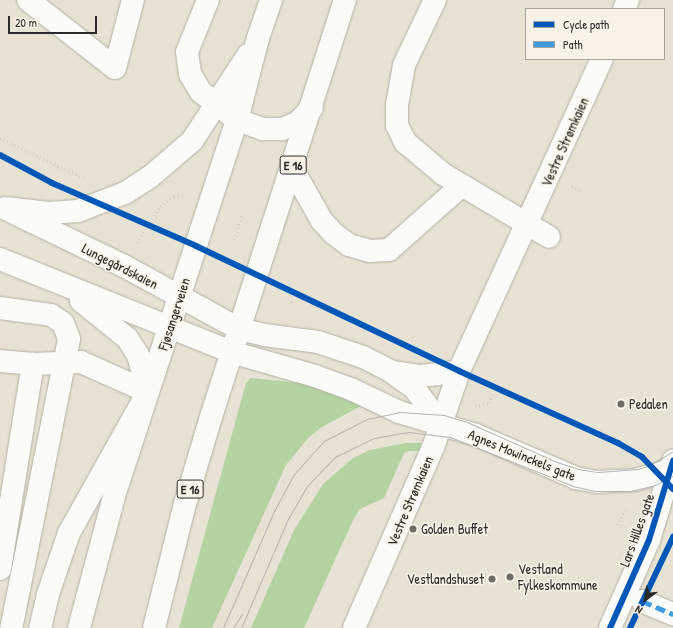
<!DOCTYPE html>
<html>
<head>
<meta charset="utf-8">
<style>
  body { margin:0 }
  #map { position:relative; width:673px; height:628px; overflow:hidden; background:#e7e3d4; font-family:"Patrick Hand",sans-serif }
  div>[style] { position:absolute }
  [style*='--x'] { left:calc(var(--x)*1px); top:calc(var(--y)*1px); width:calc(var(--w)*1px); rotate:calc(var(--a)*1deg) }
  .green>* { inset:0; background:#b4d2a2 }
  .path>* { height:2.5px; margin-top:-1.25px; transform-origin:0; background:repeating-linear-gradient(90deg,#d3d2ce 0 1px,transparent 0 4px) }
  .roads { filter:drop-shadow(0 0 1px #b2b0a7) drop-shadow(0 0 1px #b2b0a7) }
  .minor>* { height:22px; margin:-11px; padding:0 11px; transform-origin:11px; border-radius:11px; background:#fbfbf9 }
  .major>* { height:22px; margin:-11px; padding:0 11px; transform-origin:11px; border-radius:11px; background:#fbfbf9 }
  .highway>* { height:22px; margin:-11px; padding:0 11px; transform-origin:11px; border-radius:11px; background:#fbfbf9 }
  .tram>* { height:1px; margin:-0.5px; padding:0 0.5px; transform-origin:0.5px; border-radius:0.5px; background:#b3b3b0 }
  .quiet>* { height:5px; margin-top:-2.5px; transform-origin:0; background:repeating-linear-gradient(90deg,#3d9ce1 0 10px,transparent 0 15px) }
  .cycleway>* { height:6px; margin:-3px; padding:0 3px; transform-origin:3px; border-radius:3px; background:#0057b8 }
  .dots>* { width:11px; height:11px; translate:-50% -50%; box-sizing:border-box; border:2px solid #f7f3e8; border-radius:50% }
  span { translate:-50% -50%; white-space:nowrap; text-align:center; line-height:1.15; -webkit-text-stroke:3px #f7f3e8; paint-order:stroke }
  .shield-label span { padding:1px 3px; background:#f7f3e8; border:1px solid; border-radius:3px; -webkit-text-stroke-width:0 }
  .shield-label { font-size:13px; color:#2b2b2b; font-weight:700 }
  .street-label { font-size:14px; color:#2b2b2b }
  .poi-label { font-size:14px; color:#2b2b2b }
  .left { translate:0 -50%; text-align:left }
  .right { translate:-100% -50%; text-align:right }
  .legend { position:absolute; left:525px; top:8px; width:140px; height:52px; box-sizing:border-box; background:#f7f3e8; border:1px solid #a5a39c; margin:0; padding:5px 7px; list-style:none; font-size:12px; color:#2b2b2b }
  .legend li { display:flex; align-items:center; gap:8px; height:20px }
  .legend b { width:20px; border:1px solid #a5a39c }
  .north { position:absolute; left:625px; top:580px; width:40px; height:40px; -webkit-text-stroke:3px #f7f3e8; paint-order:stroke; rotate:212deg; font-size:11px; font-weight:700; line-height:16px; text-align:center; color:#2b2b2b }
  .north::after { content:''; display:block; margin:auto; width:14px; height:18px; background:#2b2b2b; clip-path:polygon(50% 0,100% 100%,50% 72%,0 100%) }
  .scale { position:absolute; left:8px; top:16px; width:89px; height:18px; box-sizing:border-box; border:2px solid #2b2b2b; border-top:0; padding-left:5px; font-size:12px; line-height:14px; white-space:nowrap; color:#2b2b2b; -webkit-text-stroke:3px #f7f3e8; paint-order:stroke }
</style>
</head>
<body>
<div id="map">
  <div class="green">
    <div style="clip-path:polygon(251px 378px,301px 383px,319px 387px,360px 405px,359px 407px,322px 427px,309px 437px,286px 465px,212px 628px,179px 628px,246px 383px)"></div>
    <div style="clip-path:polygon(406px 443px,422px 443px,419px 451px,409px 451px,404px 453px,384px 498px,360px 509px,354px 518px,304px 628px,251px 628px,294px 530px,323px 484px,353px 458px,370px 450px)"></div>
  </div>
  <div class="path">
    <div style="--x:0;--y:138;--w:95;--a:25.5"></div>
    <div style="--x:572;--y:186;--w:10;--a:24"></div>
    <div style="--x:234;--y:240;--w:27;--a:-73"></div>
    <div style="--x:137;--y:243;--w:44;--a:-58.1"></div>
    <div style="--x:160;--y:206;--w:17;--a:-36"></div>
    <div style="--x:174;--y:196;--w:9;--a:-6"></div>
    <div style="--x:475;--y:406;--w:14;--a:-12"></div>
    <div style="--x:489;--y:403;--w:9;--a:-69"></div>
    <div style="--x:625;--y:529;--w:8;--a:-150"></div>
    <div style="--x:618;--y:525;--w:20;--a:-66"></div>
  </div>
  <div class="roads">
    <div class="minor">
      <div style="--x:28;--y:0;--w:110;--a:38"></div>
      <div style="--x:115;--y:68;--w:70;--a:-75.2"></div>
      <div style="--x:208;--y:0;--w:56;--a:112"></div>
      <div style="--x:187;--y:52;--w:22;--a:82"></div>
      <div style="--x:190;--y:74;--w:21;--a:59"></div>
      <div style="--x:201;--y:92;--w:46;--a:37.9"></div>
      <div style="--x:237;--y:120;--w:28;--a:19"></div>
      <div style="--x:263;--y:129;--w:19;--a:0"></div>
      <div style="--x:282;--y:129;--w:16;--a:-22"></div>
      <div style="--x:297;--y:123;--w:21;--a:-45"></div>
      <div style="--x:435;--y:0;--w:72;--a:115.5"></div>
      <div style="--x:404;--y:65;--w:41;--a:99.9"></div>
      <div style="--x:397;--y:105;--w:20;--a:90"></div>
      <div style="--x:397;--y:125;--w:19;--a:65"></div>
      <div style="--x:405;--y:142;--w:50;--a:40.1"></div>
      <div style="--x:443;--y:174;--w:123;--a:30.7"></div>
      <div style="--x:624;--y:9;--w:10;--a:-66"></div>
      <div style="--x:292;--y:168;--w:61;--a:60.5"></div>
      <div style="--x:322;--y:221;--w:16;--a:47"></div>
      <div style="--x:333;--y:233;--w:20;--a:37"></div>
      <div style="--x:349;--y:245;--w:22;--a:16"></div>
      <div style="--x:370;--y:251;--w:19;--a:-3"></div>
      <div style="--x:389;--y:250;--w:96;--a:-41.6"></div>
      <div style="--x:0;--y:308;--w:51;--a:7.8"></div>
      <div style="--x:51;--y:315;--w:14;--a:34"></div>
      <div style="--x:63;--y:323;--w:17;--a:69"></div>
      <div style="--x:69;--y:339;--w:295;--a:101.3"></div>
      <div style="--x:0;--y:361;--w:33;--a:5"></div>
      <div style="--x:33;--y:364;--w:48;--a:-2.4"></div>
      <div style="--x:81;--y:362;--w:73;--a:24.1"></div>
      <div style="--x:148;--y:392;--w:162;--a:119.3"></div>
      <div style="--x:69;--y:533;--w:65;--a:109"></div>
      <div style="--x:48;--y:594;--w:35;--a:103"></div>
      <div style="--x:392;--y:372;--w:29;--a:8"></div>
      <div style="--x:421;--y:376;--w:38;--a:-7"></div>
      <div style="--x:0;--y:569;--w:208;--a:-80.9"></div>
      <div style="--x:642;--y:601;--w:34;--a:23"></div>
      <div style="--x:354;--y:628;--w:200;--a:-66.4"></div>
      <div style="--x:434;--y:445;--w:78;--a:-71.3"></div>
      <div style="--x:459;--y:371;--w:343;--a:-65.4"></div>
    </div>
    <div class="major">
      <div style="--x:6;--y:209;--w:131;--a:25.8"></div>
      <div style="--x:124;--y:266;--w:131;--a:28.7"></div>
      <div style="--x:239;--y:329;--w:26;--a:13"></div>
      <div style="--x:264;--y:335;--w:54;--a:7.4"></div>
      <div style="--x:318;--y:342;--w:47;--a:18.4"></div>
      <div style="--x:363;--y:357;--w:33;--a:27"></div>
      <div style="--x:392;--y:372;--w:27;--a:36"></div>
      <div style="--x:414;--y:388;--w:45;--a:53.1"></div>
      <div style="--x:0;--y:259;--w:249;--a:21.9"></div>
      <div style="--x:231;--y:352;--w:87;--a:15.9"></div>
      <div style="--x:315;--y:376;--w:38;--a:20"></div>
      <div style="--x:351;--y:389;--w:53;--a:25.6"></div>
      <div style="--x:399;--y:412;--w:80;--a:16.6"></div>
      <div style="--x:476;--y:435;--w:109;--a:23.3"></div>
      <div style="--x:576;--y:478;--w:20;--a:11"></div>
      <div style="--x:596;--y:482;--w:18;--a:-3"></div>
      <div style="--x:614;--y:481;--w:21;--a:-3"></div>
      <div style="--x:635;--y:480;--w:39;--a:-15"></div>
      <div style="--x:81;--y:301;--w:59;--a:38.8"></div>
      <div style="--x:127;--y:338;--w:20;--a:57"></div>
      <div style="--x:138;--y:355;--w:38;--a:75"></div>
      <div style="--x:610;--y:628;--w:96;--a:-66.1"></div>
      <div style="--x:649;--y:540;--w:83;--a:-73.1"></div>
    </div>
    <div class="highway">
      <div style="--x:5;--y:208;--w:44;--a:6.5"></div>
      <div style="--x:49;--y:213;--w:29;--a:-4"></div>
      <div style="--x:78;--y:211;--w:50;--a:-21"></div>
      <div style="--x:125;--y:193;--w:30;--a:-33"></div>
      <div style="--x:150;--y:177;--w:55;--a:-40.6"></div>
      <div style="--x:192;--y:141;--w:103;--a:-56.9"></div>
      <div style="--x:79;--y:628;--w:137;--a:-75.1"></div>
      <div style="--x:114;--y:496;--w:396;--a:-71.9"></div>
      <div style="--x:237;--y:120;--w:85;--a:-75.6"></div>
      <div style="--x:258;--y:38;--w:40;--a:-71.1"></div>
      <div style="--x:154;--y:628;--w:128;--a:-76"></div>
      <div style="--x:185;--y:504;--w:91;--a:-73.4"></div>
      <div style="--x:211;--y:417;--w:438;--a:-72.2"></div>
    </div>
  </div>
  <div class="tram">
    <div style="--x:223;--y:628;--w:128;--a:-66.4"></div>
    <div style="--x:274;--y:511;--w:42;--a:-61.6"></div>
    <div style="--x:294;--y:474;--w:45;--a:-47.7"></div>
    <div style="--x:324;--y:441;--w:48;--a:-27.1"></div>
    <div style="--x:367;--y:419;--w:33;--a:-12"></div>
    <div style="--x:399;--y:412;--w:45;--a:3.8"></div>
    <div style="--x:444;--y:415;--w:24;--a:17"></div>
    <div style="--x:467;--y:422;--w:98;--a:24"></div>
    <div style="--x:557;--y:462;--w:22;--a:18"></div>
    <div style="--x:578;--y:469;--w:20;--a:9"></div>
    <div style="--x:598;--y:472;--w:40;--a:-4.3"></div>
    <div style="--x:638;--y:469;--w:13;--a:-18"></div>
    <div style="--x:650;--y:465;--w:27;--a:-31"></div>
    <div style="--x:233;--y:628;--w:17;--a:-57"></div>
    <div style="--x:241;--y:628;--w:119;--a:-66.7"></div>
    <div style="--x:288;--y:519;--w:39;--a:-60"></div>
    <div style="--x:308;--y:485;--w:39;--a:-46"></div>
    <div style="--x:335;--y:457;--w:43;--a:-26"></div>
    <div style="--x:374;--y:438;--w:35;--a:-10"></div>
    <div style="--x:408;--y:432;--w:42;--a:6.8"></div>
    <div style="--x:450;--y:437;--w:132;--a:21.7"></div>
    <div style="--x:573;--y:486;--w:22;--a:13"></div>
    <div style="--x:594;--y:491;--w:37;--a:0"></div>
    <div style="--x:631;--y:491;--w:25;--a:-14"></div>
    <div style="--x:655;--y:485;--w:20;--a:-27"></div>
  </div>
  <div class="quiet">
    <div style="--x:642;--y:601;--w:34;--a:23"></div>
  </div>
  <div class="cycleway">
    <div style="--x:0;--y:155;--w:59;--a:28.3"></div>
    <div style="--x:52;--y:183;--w:157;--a:23.6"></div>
    <div style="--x:196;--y:246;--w:291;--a:25.4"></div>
    <div style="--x:459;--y:371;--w:175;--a:24.4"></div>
    <div style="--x:618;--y:443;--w:28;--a:30"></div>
    <div style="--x:642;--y:457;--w:45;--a:45.9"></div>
    <div style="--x:610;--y:628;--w:96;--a:-66.1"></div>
    <div style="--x:649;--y:540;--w:83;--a:-73.1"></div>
    <div style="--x:630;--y:628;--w:101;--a:-64.7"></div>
  </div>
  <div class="dots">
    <div style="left:621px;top:404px;background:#6d6b66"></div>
    <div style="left:413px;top:529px;background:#6d6b66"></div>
    <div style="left:510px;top:577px;background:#6d6b66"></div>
    <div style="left:492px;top:579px;background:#6d6b66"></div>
  </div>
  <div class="shield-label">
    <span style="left:293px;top:165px">E 16</span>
    <span style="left:190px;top:489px">E 16</span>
  </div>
  <div class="street-label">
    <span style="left:565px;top:142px;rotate:-66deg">Vestre Strømkaien</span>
    <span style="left:120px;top:266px;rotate:27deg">Lungegårdskaien</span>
    <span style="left:174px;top:314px;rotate:-72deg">Fjøsangerveien</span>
    <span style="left:522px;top:455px;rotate:22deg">Agnes Mowinckels gate</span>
    <span style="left:410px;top:501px;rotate:-67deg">Vestre Strømkaien</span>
    <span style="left:637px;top:530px;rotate:-70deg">Lars Hilles gate</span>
  </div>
  <div class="poi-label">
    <span class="left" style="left:629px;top:404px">Pedalen</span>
    <span class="left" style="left:421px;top:529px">Golden Buffet</span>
    <span class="left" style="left:518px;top:577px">Vestland<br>Fylkeskommune</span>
    <span class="right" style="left:484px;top:579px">Vestlandshuset</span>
  </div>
  <ul class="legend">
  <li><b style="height:5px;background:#0057b8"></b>Cycle path</li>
  <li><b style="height:5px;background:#3d9ce1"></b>Path</li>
  </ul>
  <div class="north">N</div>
  <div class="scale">20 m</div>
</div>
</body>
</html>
